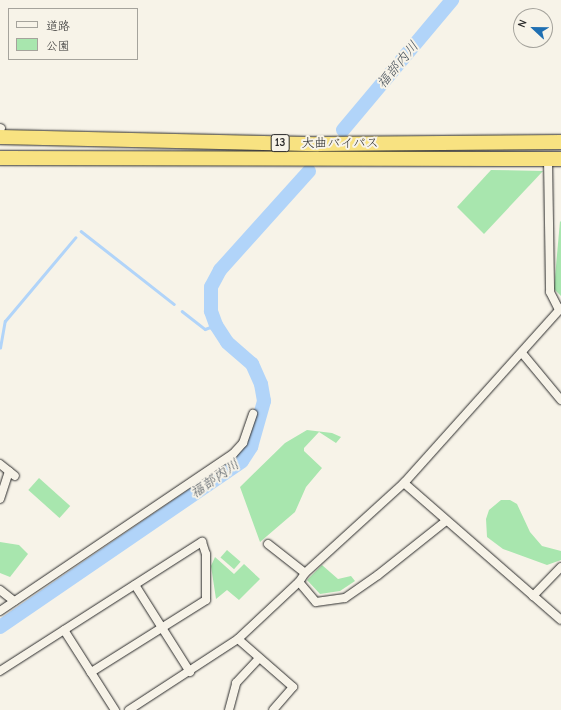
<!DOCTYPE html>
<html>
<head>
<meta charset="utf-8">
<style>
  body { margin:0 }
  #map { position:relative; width:561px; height:710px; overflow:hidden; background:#f7f3e8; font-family:"Comic Neue","Klee One",sans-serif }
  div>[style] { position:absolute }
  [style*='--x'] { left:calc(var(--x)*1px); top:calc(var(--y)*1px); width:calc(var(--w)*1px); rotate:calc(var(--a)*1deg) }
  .green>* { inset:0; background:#a8e6ae; transform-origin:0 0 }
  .stream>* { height:2.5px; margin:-1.25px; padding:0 1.25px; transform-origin:1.25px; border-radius:1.25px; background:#b1d4f9 }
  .river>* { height:14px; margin:-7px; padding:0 7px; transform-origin:7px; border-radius:7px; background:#b1d4f9 }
  .roads { filter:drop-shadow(0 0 1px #2b2b2b) drop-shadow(0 0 1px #2b2b2b) }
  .street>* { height:8px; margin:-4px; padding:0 4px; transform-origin:4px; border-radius:4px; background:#f7f3e8 }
  .highway>* { height:14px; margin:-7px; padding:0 7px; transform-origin:7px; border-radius:7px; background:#f8e281 }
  span { translate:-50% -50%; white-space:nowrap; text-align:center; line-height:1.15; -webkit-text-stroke:4px #f7f3e8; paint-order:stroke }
  .shield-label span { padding:1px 3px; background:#f7f3e8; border:1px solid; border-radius:3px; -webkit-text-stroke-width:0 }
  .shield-label { font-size:12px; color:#2b2b2b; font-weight:700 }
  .street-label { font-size:13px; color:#2b2b2b }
  .water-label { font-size:14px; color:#4c555e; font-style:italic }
  .legend { position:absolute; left:8px; top:8px; width:130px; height:52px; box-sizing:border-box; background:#f7f3e8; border:1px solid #a5a39c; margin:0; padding:5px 7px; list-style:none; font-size:12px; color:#2b2b2b }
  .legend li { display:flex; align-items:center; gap:8px; height:20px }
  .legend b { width:20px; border:1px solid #a5a39c }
  .north { position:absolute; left:513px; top:8px; width:40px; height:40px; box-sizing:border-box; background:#f7f3e8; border:1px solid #a5a39c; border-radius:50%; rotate:292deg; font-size:11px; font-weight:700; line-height:16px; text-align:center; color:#2b2b2b }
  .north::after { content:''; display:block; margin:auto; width:14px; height:18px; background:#1f6fb2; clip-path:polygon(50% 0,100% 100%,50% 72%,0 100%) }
</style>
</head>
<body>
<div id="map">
  <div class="green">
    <div style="clip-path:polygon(491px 170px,543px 171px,484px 234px,457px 207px)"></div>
    <div style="clip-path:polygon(560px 221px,561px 222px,561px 296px,554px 289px)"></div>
    <div style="clip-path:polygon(307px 430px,332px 433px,341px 437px,336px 443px,319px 432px,304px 448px,304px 451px,322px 468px,306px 487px,295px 512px,260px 542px,240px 487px,285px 443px)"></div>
    <div style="left:39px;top:478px;width:42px;height:16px;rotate:42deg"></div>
    <div style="clip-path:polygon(501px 500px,510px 500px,517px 504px,530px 532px,542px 546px,561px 551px,561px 560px,547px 565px,503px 549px,487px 537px,486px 519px,489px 510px)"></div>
    <div style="clip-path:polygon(0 542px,19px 545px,28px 554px,10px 577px,0 573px)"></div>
    <div style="left:227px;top:550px;width:18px;height:10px;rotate:41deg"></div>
    <div style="clip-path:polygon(215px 557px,234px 574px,244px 564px,260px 579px,239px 600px,227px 590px,216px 599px,211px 566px)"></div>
    <div style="clip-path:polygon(322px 565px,338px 579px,351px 576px,355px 581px,340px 591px,320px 594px,307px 580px)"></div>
  </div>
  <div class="stream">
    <div style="--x:81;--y:231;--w:118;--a:38.1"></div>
    <div style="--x:182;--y:311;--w:29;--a:38"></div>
    <div style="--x:205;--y:329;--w:12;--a:-20"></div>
    <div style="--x:0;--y:348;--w:27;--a:-80"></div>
    <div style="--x:5;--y:321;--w:109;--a:-49.9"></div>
  </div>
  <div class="river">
    <div style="--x:343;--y:130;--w:170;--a:-50"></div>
    <div style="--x:0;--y:627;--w:293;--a:-34.4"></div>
    <div style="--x:242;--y:461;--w:17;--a:-57"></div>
    <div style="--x:251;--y:447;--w:48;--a:-74.2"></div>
    <div style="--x:264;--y:401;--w:17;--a:-100"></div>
    <div style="--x:261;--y:384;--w:22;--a:-114"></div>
    <div style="--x:252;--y:364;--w:33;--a:-139"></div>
    <div style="--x:227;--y:342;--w:20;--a:-123"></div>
    <div style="--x:216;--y:325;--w:15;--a:-110"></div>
    <div style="--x:211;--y:311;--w:24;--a:-90"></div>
    <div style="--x:211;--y:287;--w:19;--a:-62"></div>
    <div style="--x:220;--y:270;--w:133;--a:-48"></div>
  </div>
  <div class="roads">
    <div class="street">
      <div style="--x:0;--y:130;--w:2;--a:-63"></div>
      <div style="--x:548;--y:159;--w:133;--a:89.1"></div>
      <div style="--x:550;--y:292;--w:20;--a:63"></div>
      <div style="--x:522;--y:353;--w:61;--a:50.3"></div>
      <div style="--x:0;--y:464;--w:19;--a:39"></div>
      <div style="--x:404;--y:483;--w:208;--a:41.1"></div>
      <div style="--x:0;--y:499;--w:29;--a:-72"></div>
      <div style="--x:268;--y:544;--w:47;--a:38.1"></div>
      <div style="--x:299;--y:582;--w:26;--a:50"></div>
      <div style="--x:316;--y:602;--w:29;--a:-8"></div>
      <div style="--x:345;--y:598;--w:40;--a:-34.9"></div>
      <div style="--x:378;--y:575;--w:87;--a:-38.5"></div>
      <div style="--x:135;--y:585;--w:103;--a:57.7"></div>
      <div style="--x:0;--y:590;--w:18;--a:38"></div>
      <div style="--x:533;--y:596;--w:40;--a:-46"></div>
      <div style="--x:0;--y:611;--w:281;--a:-34"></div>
      <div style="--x:233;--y:454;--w:15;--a:-48"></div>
      <div style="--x:243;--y:443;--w:31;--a:-71"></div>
      <div style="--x:64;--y:630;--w:95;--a:57.5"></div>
      <div style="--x:238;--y:639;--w:73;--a:41.1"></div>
      <div style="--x:293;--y:687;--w:30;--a:131"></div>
      <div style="--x:0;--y:671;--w:240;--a:-32.6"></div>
      <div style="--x:202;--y:542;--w:13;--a:72"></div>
      <div style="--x:206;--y:554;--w:46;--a:90"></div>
      <div style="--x:206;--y:600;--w:136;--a:147.9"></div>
      <div style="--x:129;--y:710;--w:130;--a:-33.1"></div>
      <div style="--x:238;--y:639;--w:83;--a:-43.1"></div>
      <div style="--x:299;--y:582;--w:11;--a:-56"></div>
      <div style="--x:305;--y:573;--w:134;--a:-42.3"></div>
      <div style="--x:404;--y:483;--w:235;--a:-48.1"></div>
      <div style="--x:229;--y:710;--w:28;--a:-75"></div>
      <div style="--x:236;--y:683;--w:34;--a:-47"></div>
    </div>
    <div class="highway">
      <div style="--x:0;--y:137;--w:318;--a:1.3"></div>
      <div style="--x:318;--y:144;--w:243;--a:-0.5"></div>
      <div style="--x:0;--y:158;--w:561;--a:0.1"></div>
    </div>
  </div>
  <div class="shield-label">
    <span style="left:280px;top:143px">13</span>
  </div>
  <div class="street-label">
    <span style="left:340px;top:143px">大曲バイパス</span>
  </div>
  <div class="water-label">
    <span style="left:398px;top:65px;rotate:-50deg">福部内川</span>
    <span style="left:215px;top:479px;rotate:-35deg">福部内川</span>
  </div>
  <ul class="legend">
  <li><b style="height:5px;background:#f7f3e8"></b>道路</li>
  <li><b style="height:11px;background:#a8e6ae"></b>公園</li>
  </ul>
  <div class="north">N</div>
</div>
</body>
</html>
